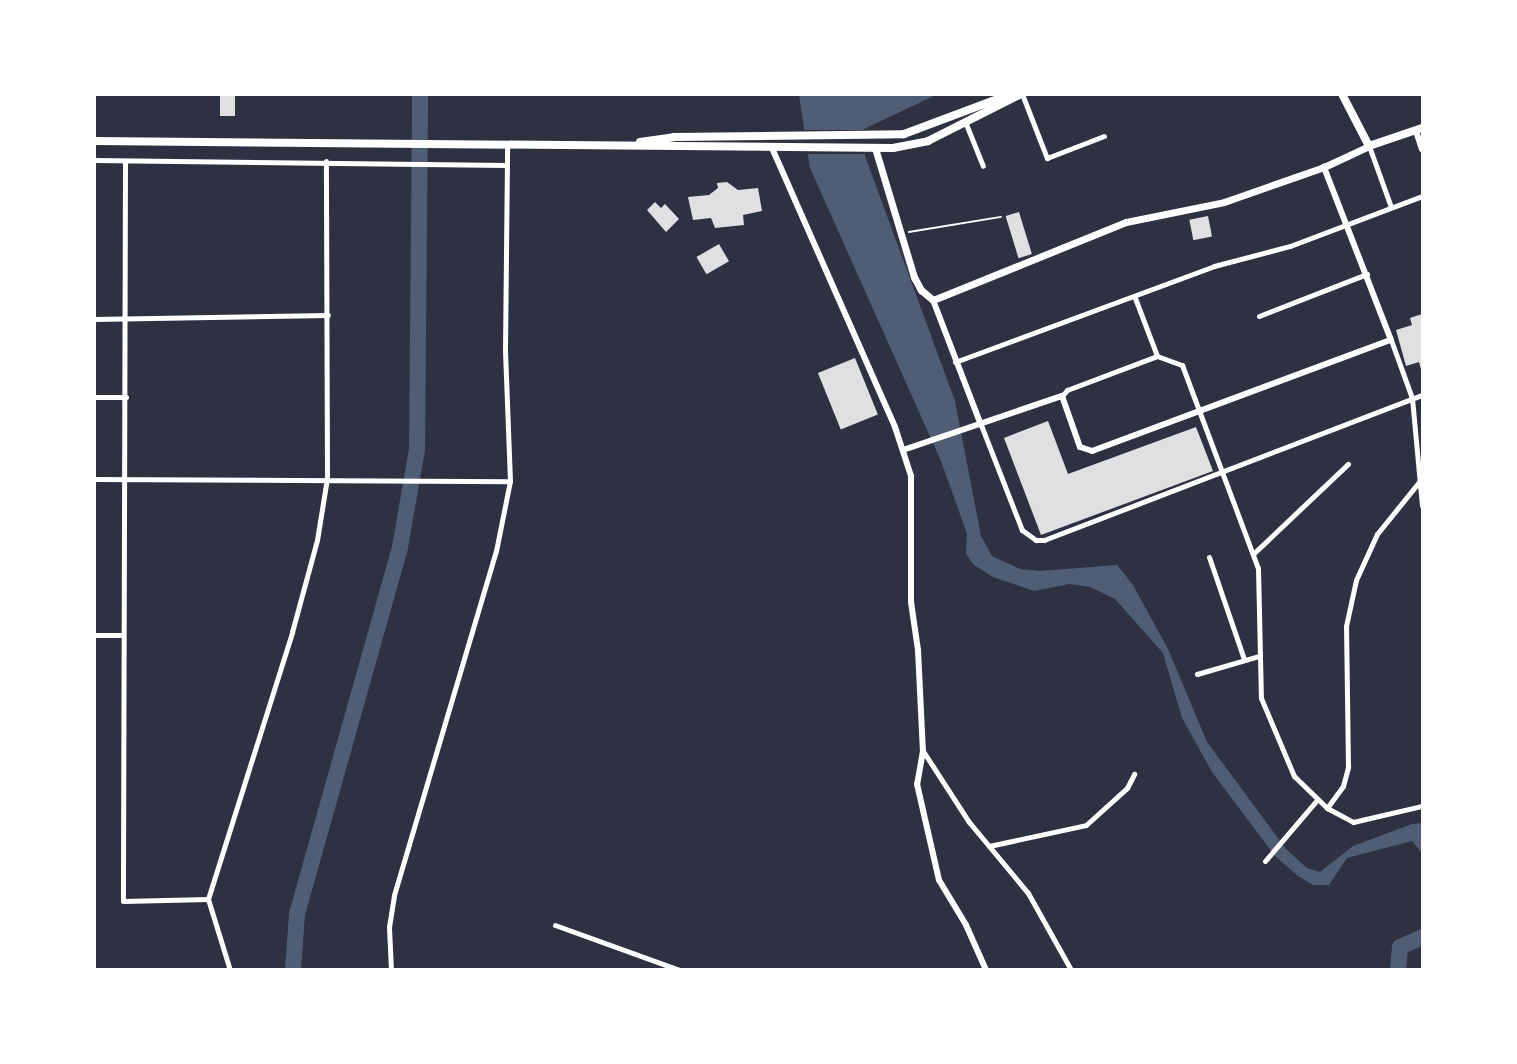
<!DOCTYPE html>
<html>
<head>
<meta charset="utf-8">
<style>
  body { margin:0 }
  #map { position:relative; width:1517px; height:1064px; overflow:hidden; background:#2d3142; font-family:"IBM Plex Sans",sans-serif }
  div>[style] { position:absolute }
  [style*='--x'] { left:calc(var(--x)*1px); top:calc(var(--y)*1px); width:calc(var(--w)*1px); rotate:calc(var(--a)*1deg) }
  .water>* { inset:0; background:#4f5d75 }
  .pier>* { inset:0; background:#2d3142; transform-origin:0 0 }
  .river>* { height:16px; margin:-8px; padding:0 8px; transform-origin:8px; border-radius:8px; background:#4f5d75 }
  .building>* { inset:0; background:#e0e0e3; transform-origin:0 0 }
  .path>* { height:1.5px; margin:-0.75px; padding:0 0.75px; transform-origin:0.75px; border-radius:0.75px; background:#fff }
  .minor>* { height:5px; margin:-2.5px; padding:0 2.5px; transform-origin:2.5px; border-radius:2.5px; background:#fff }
  .tertiary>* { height:6px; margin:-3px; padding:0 3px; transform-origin:3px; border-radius:3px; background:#fff }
  .secondary>* { height:7px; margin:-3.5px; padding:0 3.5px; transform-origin:3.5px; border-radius:3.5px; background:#fff }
  .primary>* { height:8px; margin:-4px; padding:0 4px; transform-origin:4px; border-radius:4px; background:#fff }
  span { translate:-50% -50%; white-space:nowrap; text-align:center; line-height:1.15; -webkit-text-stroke:6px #fff; paint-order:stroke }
  .frame { position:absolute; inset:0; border:96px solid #fff; pointer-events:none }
</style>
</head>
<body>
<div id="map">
  <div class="water">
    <div style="clip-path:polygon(799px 95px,936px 95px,864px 129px,865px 156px,955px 401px,981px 536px,992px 556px,1020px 569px,1039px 571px,1117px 565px,1133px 585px,1168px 649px,1207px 742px,1286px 849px,1307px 868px,1320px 872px,1353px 846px,1412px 824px,1422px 823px,1422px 853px,1412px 841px,1347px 858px,1329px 885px,1313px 885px,1298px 876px,1275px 856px,1212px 772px,1182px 718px,1163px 653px,1115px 599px,1090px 587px,1069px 584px,1034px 591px,993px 577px,974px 565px,966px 554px,967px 534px,941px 461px,810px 168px)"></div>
  </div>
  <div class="pier">
    <div style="left:801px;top:130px;width:65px;height:24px"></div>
  </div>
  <div class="river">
    <div style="--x:293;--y:970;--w:56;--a:-85.9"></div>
    <div style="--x:297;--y:914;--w:381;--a:-74.3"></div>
    <div style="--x:400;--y:547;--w:98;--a:-80.1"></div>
    <div style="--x:417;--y:450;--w:356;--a:-89.5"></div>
    <div style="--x:1398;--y:970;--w:23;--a:-85"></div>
    <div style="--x:1400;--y:947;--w:24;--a:-24"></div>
  </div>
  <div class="building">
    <div style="left:220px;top:94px;width:15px;height:22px"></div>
    <div style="clip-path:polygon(727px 182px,738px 190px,758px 188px,762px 211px,743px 215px,744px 225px,715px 228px,711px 218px,693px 220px,688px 197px,709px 195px,718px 188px,717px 183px)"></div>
    <div style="clip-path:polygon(655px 202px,661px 208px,665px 204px,679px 219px,666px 232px,647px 210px)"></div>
    <div style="left:1019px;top:212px;width:44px;height:14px;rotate:73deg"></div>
    <div style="left:1208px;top:216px;width:21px;height:19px;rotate:79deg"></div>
    <div style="left:719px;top:244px;width:20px;height:26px;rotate:60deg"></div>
    <div style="clip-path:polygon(1422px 314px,1422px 373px,1419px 362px,1406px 366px,1396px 330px,1412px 325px,1410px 318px)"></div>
    <div style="left:855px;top:358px;width:61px;height:40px;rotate:68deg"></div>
    <div style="clip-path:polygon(1048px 421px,1068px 474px,1196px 427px,1213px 471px,1041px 535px,1004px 438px)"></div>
  </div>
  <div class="path">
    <div style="--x:909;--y:232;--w:93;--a:-9.3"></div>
  </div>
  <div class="minor">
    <div style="--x:1022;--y:94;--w:69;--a:68.7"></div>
    <div style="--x:1047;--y:158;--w:61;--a:-21.1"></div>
    <div style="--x:966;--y:124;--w:45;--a:68"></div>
    <div style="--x:1369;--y:146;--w:65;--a:70.2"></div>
    <div style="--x:94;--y:160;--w:412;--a:0.7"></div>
    <div style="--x:125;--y:162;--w:739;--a:90.16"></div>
    <div style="--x:123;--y:901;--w:85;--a:-1.3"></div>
    <div style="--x:208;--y:899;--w:74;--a:72.8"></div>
    <div style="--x:1135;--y:298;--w:62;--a:69.2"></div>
    <div style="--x:1157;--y:356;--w:27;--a:20"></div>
    <div style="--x:1182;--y:365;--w:217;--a:69.5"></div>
    <div style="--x:1258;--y:568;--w:130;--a:88.7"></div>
    <div style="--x:1261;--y:698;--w:85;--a:67.1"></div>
    <div style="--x:1294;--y:776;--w:46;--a:44.1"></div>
    <div style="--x:1327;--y:808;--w:30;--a:28"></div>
    <div style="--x:1353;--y:822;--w:71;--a:-13.1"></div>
    <div style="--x:1259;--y:316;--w:116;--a:-21.3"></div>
    <div style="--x:94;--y:319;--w:234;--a:-1"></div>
    <div style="--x:1391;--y:340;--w:62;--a:70.1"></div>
    <div style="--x:1412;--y:398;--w:108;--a:84.7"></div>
    <div style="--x:955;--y:362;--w:276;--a:-20.3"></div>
    <div style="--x:1214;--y:266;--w:79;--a:-14.7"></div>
    <div style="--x:1290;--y:246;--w:141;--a:-20.7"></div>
    <div style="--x:1062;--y:396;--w:8;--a:-50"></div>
    <div style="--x:1067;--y:390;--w:96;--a:-20.7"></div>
    <div style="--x:94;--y:397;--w:32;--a:0"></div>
    <div style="--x:981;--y:425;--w:113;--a:68.7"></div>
    <div style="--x:1022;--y:530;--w:17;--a:36"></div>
    <div style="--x:1036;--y:540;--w:8;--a:0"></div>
    <div style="--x:1044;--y:540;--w:405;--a:-21"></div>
    <div style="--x:94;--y:479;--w:416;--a:0.3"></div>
    <div style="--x:1253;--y:554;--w:131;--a:-43.5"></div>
    <div style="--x:1209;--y:557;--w:108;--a:71.1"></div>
    <div style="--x:94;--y:635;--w:29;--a:0"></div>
    <div style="--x:1197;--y:674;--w:65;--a:-16.2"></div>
    <div style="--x:923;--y:751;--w:85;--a:57.1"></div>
    <div style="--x:969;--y:822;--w:92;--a:50.3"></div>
    <div style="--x:1028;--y:893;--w:88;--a:60.8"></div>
    <div style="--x:1327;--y:808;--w:27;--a:-54"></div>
    <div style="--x:1343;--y:786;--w:20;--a:-75"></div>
    <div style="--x:1348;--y:767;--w:141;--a:-90.8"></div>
    <div style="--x:1346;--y:626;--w:47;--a:-77.7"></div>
    <div style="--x:1356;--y:580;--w:51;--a:-65.5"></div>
    <div style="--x:1377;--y:534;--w:67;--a:-51.1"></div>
    <div style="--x:989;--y:846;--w:99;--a:-12.2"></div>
    <div style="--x:1086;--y:825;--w:55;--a:-42.1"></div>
    <div style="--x:1127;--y:788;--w:16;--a:-63"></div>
    <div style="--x:1265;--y:861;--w:80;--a:-49.6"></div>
    <div style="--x:208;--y:899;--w:280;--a:-72.5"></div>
    <div style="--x:292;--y:632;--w:95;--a:-74.8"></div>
    <div style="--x:317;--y:540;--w:63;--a:-80.8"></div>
    <div style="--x:327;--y:478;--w:317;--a:-90.2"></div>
    <div style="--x:555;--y:925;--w:132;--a:19.9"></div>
    <div style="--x:391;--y:970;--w:43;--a:-92.7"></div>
    <div style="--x:389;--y:927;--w:32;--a:-81"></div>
    <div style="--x:394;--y:895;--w:359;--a:-73.5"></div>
    <div style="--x:496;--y:551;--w:71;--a:-78.7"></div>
    <div style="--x:510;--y:481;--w:132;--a:-92.2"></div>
    <div style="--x:505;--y:349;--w:206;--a:-89.4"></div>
    <div style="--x:876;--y:970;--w:11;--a:0"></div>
  </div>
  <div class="tertiary">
    <div style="--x:1416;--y:131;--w:19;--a:72"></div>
    <div style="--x:772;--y:148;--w:305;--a:66.2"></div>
    <div style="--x:895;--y:427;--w:52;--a:71.9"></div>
    <div style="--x:911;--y:476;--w:126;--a:90"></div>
    <div style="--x:911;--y:602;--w:49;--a:81.7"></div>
    <div style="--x:918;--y:650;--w:101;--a:87.2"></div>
    <div style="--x:923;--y:751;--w:34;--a:100"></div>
    <div style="--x:917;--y:784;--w:98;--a:77.1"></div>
    <div style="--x:939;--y:880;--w:52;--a:59"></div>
    <div style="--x:966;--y:925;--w:49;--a:66"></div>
    <div style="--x:933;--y:300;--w:134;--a:69"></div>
    <div style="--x:903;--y:450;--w:168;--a:-18.8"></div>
    <div style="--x:1062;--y:396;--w:54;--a:70.6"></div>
    <div style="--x:1080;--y:447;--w:13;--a:18"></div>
    <div style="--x:1092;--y:451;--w:319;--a:-20.4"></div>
    <div style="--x:1391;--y:340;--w:186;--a:-111.2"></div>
  </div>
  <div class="secondary">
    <div style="--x:875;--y:148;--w:135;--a:73.2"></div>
    <div style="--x:914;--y:277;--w:15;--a:62"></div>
    <div style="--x:921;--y:290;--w:16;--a:40"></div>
    <div style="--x:933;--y:300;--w:208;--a:-22"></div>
    <div style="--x:1126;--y:222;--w:100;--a:-11.5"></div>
    <div style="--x:1224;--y:202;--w:106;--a:-19.3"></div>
    <div style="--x:1324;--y:167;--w:50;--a:-25"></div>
  </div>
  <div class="primary">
    <div style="--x:1342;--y:94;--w:59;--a:62.6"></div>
    <div style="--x:1369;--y:146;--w:56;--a:-18.8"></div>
    <div style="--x:94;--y:141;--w:799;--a:0.5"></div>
    <div style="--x:893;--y:148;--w:36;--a:-11"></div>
    <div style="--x:928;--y:141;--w:104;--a:-26.8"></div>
    <div style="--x:640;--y:142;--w:34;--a:-8"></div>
    <div style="--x:674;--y:137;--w:230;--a:-0.7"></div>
    <div style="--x:904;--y:134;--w:114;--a:-20.5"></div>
  </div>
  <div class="frame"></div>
</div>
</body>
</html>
